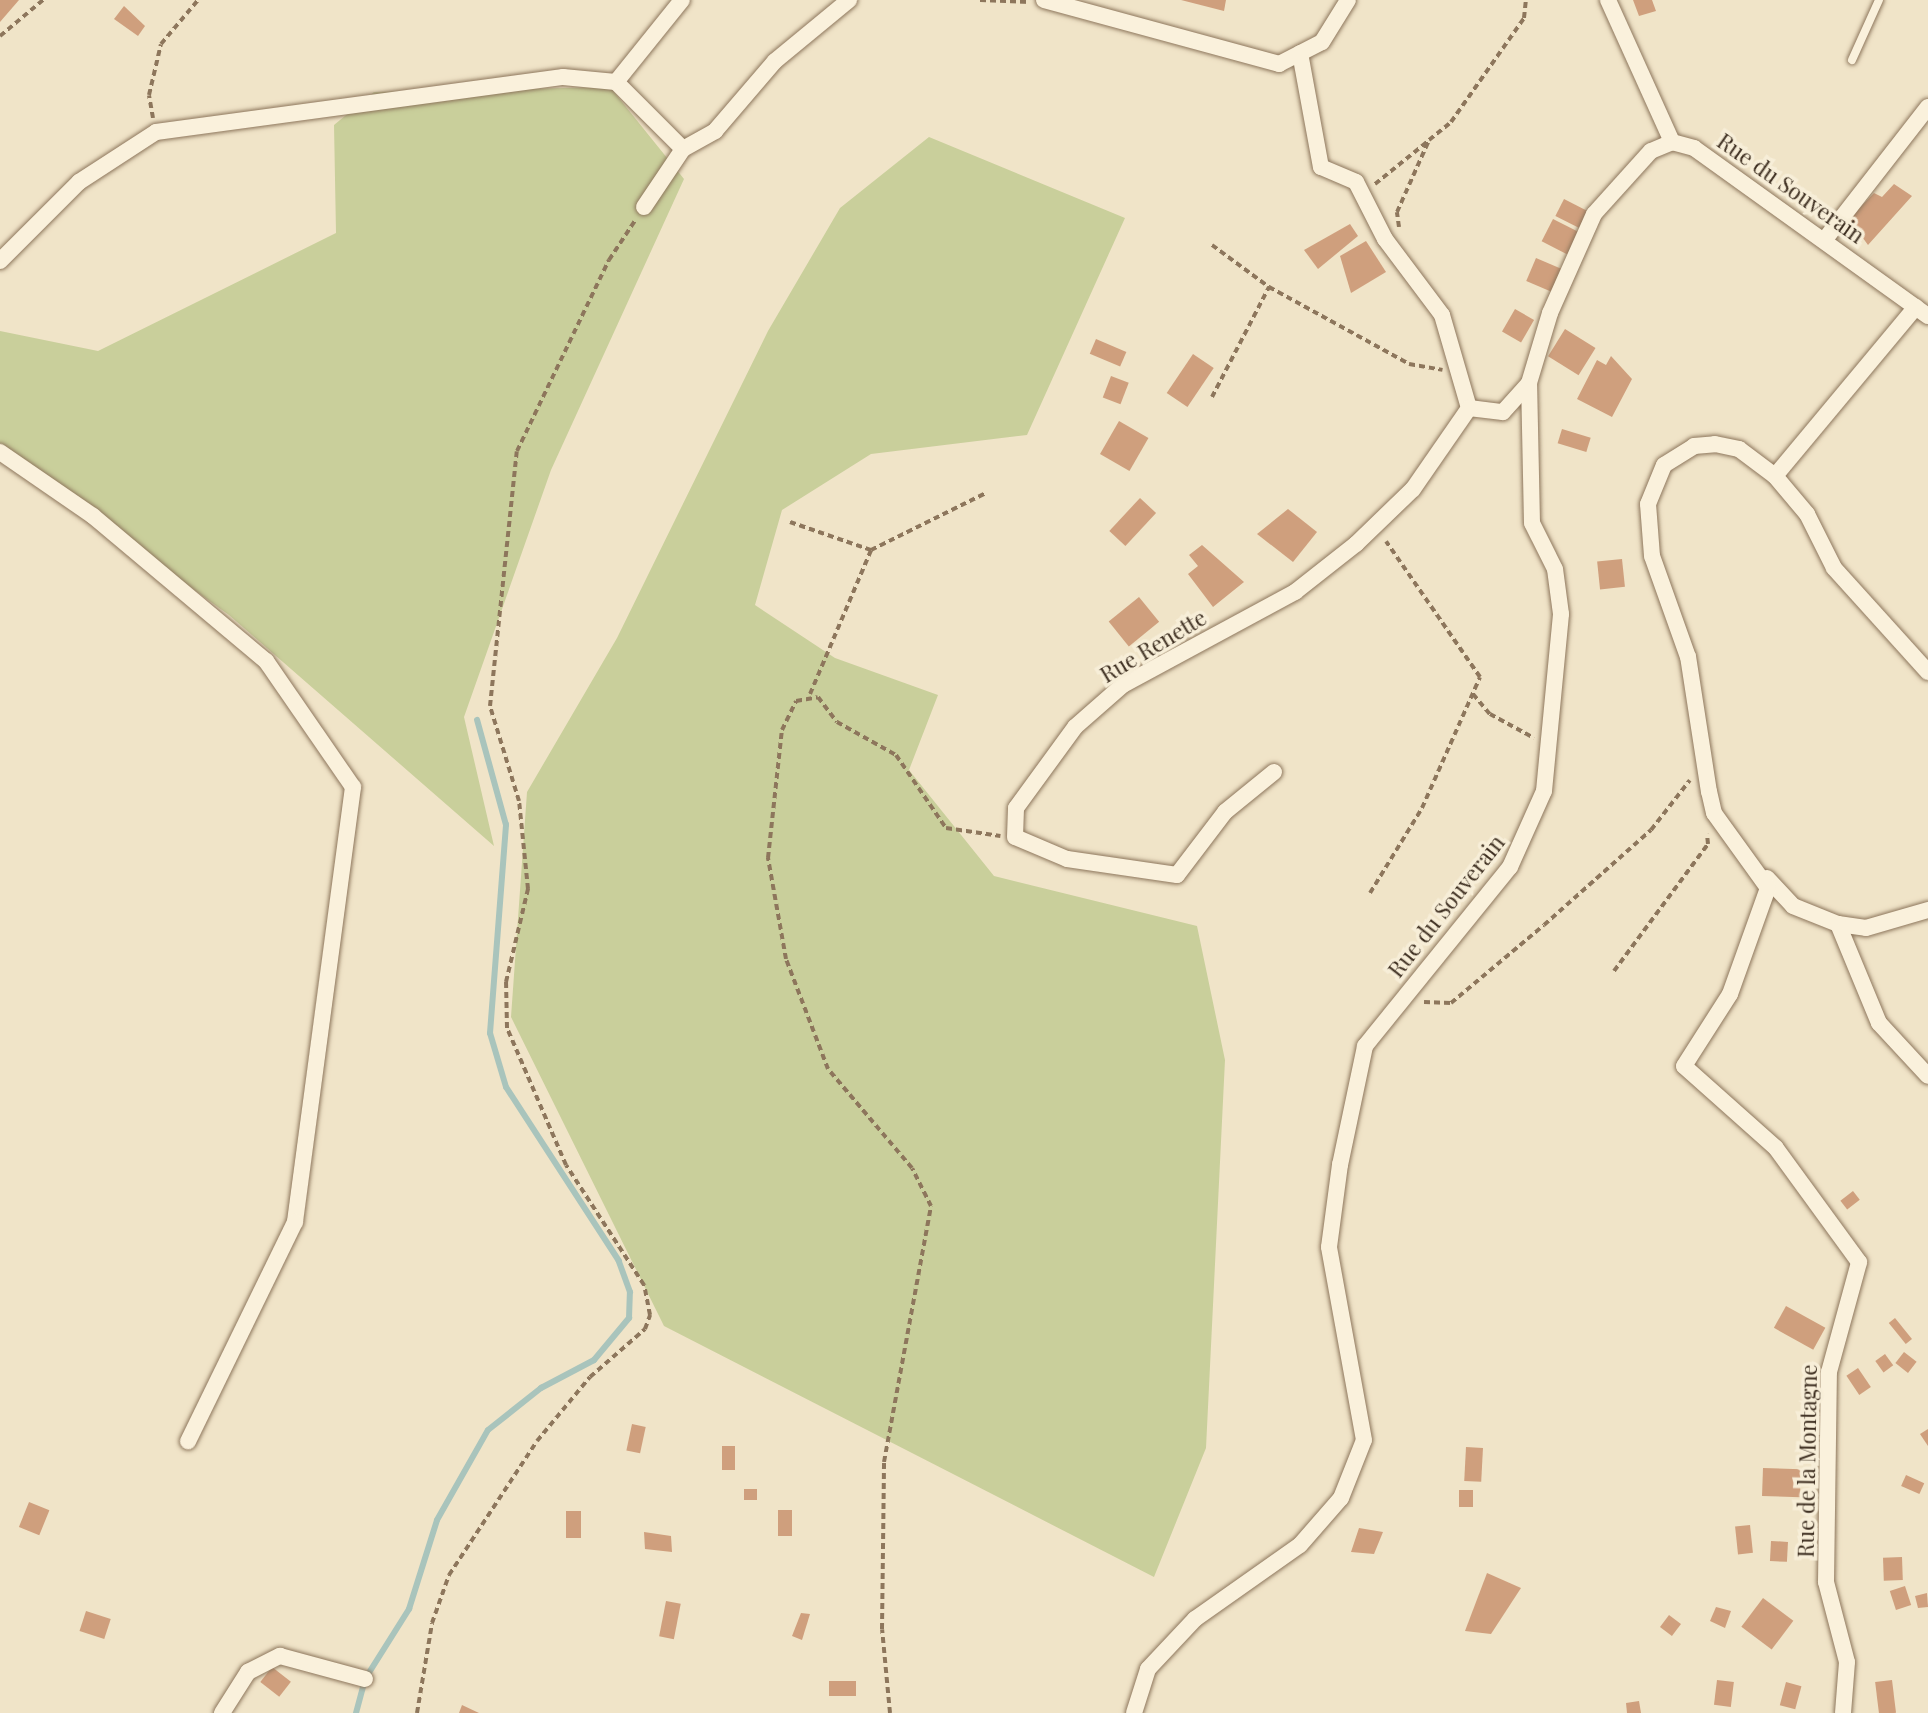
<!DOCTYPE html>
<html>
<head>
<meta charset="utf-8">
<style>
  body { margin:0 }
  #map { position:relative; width:1928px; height:1713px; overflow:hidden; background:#f0e4c8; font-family:"Playfair Display",serif }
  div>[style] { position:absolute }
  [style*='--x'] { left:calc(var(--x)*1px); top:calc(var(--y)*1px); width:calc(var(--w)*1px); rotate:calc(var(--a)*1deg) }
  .green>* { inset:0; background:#c9cf9b }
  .stream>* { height:6px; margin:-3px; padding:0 3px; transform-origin:3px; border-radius:3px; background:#a9c4bc }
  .building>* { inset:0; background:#cf9f7d; transform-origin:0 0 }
  .path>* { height:4px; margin-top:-2px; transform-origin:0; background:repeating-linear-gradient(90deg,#8d765c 0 6px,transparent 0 10px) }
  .roads { filter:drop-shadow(0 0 2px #8d765c) drop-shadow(0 0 2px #8d765c) }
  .service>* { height:8px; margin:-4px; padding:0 4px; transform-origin:4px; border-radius:4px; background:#faf1dc }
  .minor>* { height:16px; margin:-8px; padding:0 8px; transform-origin:8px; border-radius:8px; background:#faf1dc }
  span { translate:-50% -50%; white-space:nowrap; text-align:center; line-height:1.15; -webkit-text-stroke:7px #f7eed8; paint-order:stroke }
  .street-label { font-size:22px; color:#3d2e20 }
</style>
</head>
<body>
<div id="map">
  <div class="green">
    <div style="clip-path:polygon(610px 87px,684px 179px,551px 470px,464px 717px,494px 846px,229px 615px,0 450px,0 331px,98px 351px,336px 233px,334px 125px,374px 92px)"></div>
    <div style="clip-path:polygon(929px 137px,1125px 218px,1027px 435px,871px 454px,782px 510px,755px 605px,835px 658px,938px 695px,909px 770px,994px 876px,1197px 926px,1225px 1060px,1206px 1448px,1154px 1577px,664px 1326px,511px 1017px,527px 792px,617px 638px,768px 331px,840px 208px)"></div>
  </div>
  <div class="stream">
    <div style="--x:356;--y:1713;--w:35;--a:-75"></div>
    <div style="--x:365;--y:1679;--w:83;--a:-57.8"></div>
    <div style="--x:409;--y:1609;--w:93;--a:-72.5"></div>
    <div style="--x:437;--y:1520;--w:103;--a:-60.5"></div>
    <div style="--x:488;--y:1430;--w:68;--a:-38.4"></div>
    <div style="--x:541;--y:1388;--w:60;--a:-27.8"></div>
    <div style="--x:594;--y:1360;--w:55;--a:-50.2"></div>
    <div style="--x:629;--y:1318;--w:26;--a:-88"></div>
    <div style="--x:630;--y:1292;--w:33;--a:-110"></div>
    <div style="--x:619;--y:1261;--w:207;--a:-123"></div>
    <div style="--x:506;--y:1087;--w:56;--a:-106.5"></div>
    <div style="--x:490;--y:1033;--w:209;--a:-85.6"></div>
    <div style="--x:506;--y:825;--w:109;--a:-105.4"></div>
  </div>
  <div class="building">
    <div style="clip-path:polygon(0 0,19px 0,0 22px)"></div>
    <div style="clip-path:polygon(1181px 0,1226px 0,1224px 11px)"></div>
    <div style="clip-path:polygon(1633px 0,1652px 0,1656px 11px,1639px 16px)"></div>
    <div style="clip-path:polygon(124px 6px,145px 26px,138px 36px,114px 19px)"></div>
    <div style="clip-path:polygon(1894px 184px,1912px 196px,1868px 245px,1849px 219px,1874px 193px,1882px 197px)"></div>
    <div style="left:1564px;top:199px;width:34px;height:19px;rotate:27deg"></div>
    <div style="left:1553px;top:219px;width:30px;height:25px;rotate:27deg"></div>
    <div style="clip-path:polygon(1350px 224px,1358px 236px,1318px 269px,1304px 250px)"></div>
    <div style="clip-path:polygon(1366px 241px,1386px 272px,1351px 293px,1340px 256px)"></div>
    <div style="left:1536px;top:258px;width:28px;height:25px;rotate:23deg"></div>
    <div style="left:1515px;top:309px;width:22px;height:26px;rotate:30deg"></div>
    <div style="left:1565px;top:329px;width:36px;height:32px;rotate:32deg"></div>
    <div style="left:1096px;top:339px;width:33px;height:16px;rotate:23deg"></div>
    <div style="left:1193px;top:354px;width:25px;height:47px;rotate:34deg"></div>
    <div style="clip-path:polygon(1611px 356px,1632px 379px,1612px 417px,1577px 399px,1597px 360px,1606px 365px)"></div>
    <div style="left:1111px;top:376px;width:19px;height:23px;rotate:21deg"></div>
    <div style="left:1119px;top:421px;width:34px;height:38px;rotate:30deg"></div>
    <div style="left:1562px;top:429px;width:30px;height:15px;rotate:17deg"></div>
    <div style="left:1140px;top:498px;width:22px;height:45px;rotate:43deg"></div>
    <div style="clip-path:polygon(1288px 509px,1317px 532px,1293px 562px,1257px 534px)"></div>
    <div style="clip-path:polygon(1202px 545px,1244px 582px,1213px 607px,1188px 574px,1198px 566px,1189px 555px)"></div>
    <div style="left:1622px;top:559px;width:28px;height:25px;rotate:84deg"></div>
    <div style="left:1139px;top:597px;width:32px;height:39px;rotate:51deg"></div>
    <div style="left:1853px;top:1191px;width:11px;height:16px;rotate:52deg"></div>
    <div style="left:1786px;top:1306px;width:45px;height:25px;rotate:29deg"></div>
    <div style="left:1895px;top:1318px;width:27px;height:8px;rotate:51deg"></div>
    <div style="left:1904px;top:1352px;width:16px;height:14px;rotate:38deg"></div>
    <div style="left:1885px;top:1354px;width:14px;height:12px;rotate:54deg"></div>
    <div style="left:1858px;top:1368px;width:23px;height:14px;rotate:56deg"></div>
    <div style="left:632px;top:1424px;width:14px;height:27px;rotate:12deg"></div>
    <div style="clip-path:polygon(1928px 1429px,1928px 1446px,1920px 1434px)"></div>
    <div style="left:722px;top:1446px;width:13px;height:24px"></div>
    <div style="left:1466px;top:1447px;width:17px;height:34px;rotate:3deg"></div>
    <div style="left:1763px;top:1468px;width:38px;height:28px;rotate:2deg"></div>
    <div style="left:1906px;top:1475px;width:20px;height:12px;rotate:24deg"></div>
    <div style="left:744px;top:1489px;width:13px;height:11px"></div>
    <div style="left:1473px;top:1490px;width:17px;height:14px;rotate:90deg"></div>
    <div style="left:29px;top:1502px;width:22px;height:27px;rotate:22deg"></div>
    <div style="left:778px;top:1510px;width:14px;height:26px"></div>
    <div style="left:581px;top:1511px;width:27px;height:15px;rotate:90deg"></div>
    <div style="left:1750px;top:1525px;width:28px;height:15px;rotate:84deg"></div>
    <div style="clip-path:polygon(1359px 1528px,1383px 1532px,1374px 1554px,1351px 1552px)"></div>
    <div style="clip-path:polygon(644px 1532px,671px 1536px,672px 1552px,645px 1549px)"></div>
    <div style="left:1771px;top:1541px;width:17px;height:20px;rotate:3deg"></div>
    <div style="left:1902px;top:1557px;width:23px;height:19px;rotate:88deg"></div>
    <div style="clip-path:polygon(1487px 1573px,1521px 1588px,1491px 1634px,1465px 1631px)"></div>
    <div style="left:1905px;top:1586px;width:20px;height:16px;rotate:72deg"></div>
    <div style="clip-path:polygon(1927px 1593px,1928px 1607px,1918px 1608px,1915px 1596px)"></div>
    <div style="left:1763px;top:1598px;width:38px;height:36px;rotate:37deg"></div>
    <div style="left:666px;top:1601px;width:15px;height:36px;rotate:11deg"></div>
    <div style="clip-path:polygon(1716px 1607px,1731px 1611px,1725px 1628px,1710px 1621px)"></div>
    <div style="left:86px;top:1611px;width:26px;height:21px;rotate:18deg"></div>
    <div style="clip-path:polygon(801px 1613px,810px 1614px,802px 1640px,792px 1636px)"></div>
    <div style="left:1669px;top:1615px;width:15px;height:15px;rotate:37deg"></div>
    <div style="left:272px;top:1667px;width:24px;height:19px;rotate:38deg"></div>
    <div style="left:1717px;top:1680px;width:17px;height:25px;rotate:7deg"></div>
    <div style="left:1892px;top:1680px;width:33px;height:17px;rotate:83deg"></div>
    <div style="left:856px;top:1681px;width:15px;height:27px;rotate:90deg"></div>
    <div style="left:1786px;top:1682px;width:16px;height:24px;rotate:15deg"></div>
    <div style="clip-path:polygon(1639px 1701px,1641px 1713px,1627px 1713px,1626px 1703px)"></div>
    <div style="clip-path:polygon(462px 1705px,479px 1713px,459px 1713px)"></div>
  </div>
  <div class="path">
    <div style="--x:980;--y:0;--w:50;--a:2.3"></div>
    <div style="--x:0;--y:36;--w:56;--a:-39.9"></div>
    <div style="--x:153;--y:118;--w:23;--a:-100"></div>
    <div style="--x:149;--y:95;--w:52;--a:-76.8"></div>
    <div style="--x:161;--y:44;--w:57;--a:-49.9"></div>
    <div style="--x:1375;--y:184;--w:67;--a:-38.9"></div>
    <div style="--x:1399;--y:227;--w:15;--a:-98"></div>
    <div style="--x:1397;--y:212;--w:79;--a:-66"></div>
    <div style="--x:1429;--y:140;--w:28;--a:-39"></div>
    <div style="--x:1451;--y:122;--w:127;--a:-54.9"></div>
    <div style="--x:1524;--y:18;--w:18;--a:-84"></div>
    <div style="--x:1212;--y:245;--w:71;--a:36.4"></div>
    <div style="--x:1269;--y:287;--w:160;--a:28.8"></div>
    <div style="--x:1409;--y:364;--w:34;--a:10"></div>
    <div style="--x:1212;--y:397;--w:124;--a:-62.6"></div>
    <div style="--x:790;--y:522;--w:86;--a:19.1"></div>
    <div style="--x:810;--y:694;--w:156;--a:-67"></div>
    <div style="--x:871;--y:550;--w:128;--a:-26.4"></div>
    <div style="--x:1473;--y:694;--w:26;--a:50"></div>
    <div style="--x:1490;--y:714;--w:50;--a:28.6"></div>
    <div style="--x:1370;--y:893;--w:100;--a:-58.5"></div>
    <div style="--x:1422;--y:808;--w:143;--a:-66.1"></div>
    <div style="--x:1480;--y:677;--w:165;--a:-124.7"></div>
    <div style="--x:1614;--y:971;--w:158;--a:-53.5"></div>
    <div style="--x:1708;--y:844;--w:10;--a:-96"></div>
    <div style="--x:1424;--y:1002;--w:27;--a:2"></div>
    <div style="--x:1451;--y:1003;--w:121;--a:-40"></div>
    <div style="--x:1544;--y:925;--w:143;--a:-41.6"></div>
    <div style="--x:1651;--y:830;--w:63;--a:-52"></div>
    <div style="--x:417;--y:1713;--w:91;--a:-80.5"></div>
    <div style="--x:432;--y:1623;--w:51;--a:-70.5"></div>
    <div style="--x:449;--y:1575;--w:160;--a:-56.7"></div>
    <div style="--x:537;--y:1441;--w:83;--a:-50.4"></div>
    <div style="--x:590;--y:1377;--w:73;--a:-41.1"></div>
    <div style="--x:645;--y:1329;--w:15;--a:-70"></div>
    <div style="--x:650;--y:1315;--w:31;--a:-101"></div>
    <div style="--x:644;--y:1285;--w:143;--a:-123"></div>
    <div style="--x:566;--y:1165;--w:149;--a:-113.3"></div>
    <div style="--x:507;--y:1028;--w:46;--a:-91.2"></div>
    <div style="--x:506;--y:982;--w:96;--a:-76.7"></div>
    <div style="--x:528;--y:889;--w:88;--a:-95.8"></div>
    <div style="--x:519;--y:801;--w:99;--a:-107"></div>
    <div style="--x:490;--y:706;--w:256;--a:-84"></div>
    <div style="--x:517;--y:451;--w:212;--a:-64.3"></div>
    <div style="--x:609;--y:260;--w:49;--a:-56.6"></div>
    <div style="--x:890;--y:1713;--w:84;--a:-95.4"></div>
    <div style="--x:882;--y:1629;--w:167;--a:-89.3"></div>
    <div style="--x:884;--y:1462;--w:260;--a:-79.6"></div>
    <div style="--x:931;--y:1206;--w:42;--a:-116.6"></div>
    <div style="--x:912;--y:1168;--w:130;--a:-130.3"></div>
    <div style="--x:828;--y:1069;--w:118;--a:-110.9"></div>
    <div style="--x:786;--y:959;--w:103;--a:-100.1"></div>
    <div style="--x:768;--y:858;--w:129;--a:-83.8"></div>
    <div style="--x:782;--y:730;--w:32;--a:-64"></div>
    <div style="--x:796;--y:701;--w:22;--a:-10"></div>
    <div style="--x:818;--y:697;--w:31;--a:53"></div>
    <div style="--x:837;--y:722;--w:68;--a:29.2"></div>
    <div style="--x:896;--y:755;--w:88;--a:55.6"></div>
    <div style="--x:946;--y:828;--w:55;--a:8.4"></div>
  </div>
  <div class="roads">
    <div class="service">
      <div style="--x:1852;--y:60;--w:66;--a:-65.8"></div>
    </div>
    <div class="minor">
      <div style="--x:1044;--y:0;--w:244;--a:15.2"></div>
      <div style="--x:1279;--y:64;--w:48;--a:-27.1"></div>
      <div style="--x:1322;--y:42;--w:49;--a:-58.2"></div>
      <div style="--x:1608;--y:0;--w:156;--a:65.7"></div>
      <div style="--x:1300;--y:53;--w:116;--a:79.6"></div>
      <div style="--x:1321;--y:167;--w:38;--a:23"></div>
      <div style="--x:1356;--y:182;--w:64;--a:63"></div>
      <div style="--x:1385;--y:239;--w:95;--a:53.1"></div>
      <div style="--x:1442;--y:315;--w:97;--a:73.8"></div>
      <div style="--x:1469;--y:408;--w:34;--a:7"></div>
      <div style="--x:1503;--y:412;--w:39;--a:-48"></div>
      <div style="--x:616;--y:82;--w:95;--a:45"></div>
      <div style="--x:644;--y:207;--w:70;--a:-56.1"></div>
      <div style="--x:683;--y:149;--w:37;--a:-29"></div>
      <div style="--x:715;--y:131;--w:92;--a:-49.4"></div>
      <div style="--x:775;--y:61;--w:96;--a:-39.5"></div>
      <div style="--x:1826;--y:238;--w:166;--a:-52.1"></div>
      <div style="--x:0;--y:261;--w:112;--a:-45"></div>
      <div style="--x:79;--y:182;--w:92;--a:-33"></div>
      <div style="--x:156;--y:132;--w:411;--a:-7.7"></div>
      <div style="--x:563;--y:77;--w:53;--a:5.4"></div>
      <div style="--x:616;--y:82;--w:105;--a:-51.2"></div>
      <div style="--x:0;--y:452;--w:113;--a:34.5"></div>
      <div style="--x:93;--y:516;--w:226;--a:40"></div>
      <div style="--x:266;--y:661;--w:153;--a:55.4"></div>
      <div style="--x:353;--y:787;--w:439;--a:97.6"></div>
      <div style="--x:295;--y:1222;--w:244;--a:116"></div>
      <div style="--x:1775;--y:476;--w:220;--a:-50.2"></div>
      <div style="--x:1274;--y:772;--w:63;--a:140.8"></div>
      <div style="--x:1225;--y:812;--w:79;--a:127.3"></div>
      <div style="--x:1177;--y:875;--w:111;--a:-171.7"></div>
      <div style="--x:1067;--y:859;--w:56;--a:-157.1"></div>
      <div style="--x:1015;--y:837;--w:29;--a:-88"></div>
      <div style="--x:1016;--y:808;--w:100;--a:-53.9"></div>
      <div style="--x:1075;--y:727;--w:64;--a:-41.2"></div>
      <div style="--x:1123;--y:685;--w:196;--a:-28.4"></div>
      <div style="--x:1295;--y:592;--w:78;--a:-38.2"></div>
      <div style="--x:1356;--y:544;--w:79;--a:-44"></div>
      <div style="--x:1413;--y:489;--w:98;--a:-55.3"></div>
      <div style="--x:1767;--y:878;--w:38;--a:47"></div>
      <div style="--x:1793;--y:906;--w:48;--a:21.8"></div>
      <div style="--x:1838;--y:924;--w:28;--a:8"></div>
      <div style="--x:1866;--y:928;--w:65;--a:-16.2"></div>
      <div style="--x:1838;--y:924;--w:107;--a:67.5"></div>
      <div style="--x:1879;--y:1023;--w:72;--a:47.2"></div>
      <div style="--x:222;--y:1713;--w:49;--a:-57.6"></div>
      <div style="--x:248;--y:1672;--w:36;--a:-27"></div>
      <div style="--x:280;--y:1656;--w:88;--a:15.1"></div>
      <div style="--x:1134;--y:1713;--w:46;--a:-72.3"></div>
      <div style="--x:1148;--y:1669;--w:69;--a:-46.8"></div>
      <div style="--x:1195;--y:1619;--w:128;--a:-35.2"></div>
      <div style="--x:1300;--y:1545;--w:62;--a:-48.9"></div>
      <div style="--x:1341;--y:1498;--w:62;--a:-68.4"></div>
      <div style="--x:1364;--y:1440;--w:196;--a:-100.3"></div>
      <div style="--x:1329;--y:1247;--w:83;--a:-82.4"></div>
      <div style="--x:1340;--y:1165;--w:122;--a:-78.1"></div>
      <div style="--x:1365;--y:1046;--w:230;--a:-51"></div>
      <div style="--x:1510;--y:867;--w:83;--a:-65.9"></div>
      <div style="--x:1544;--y:791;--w:178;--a:-84.5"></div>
      <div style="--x:1561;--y:614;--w:45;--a:-97.6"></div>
      <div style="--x:1555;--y:569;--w:51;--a:-116.6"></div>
      <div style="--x:1532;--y:523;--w:140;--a:-91.2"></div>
      <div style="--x:1529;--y:383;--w:73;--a:-73.3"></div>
      <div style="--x:1550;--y:313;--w:108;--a:-66"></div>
      <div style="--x:1594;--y:214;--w:85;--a:-47.9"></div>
      <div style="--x:1651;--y:151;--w:23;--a:-23"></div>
      <div style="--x:1672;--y:142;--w:23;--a:15"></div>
      <div style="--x:1694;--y:148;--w:288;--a:35.7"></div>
      <div style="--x:1843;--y:1713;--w:51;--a:-85.5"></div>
      <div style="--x:1847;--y:1662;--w:83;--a:-104.7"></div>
      <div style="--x:1826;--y:1582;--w:210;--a:-89.2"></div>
      <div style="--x:1829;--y:1372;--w:114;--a:-74.7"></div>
      <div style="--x:1859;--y:1262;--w:141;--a:-126.1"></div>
      <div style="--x:1776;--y:1148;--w:123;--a:-138.3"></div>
      <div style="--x:1684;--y:1066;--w:85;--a:-57.4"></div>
      <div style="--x:1730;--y:994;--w:113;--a:-70.3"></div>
      <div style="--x:1768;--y:888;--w:92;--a:-125.8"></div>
      <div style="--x:1714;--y:813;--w:22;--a:-103"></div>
      <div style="--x:1709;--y:792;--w:137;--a:-98.8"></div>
      <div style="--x:1688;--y:657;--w:107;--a:-109.6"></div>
      <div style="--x:1652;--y:556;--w:52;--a:-94.4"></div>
      <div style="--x:1648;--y:504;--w:42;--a:-67.7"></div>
      <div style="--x:1664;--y:465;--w:36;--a:-32"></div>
      <div style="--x:1694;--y:446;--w:21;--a:-5"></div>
      <div style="--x:1715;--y:444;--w:25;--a:12"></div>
      <div style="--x:1739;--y:449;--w:45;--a:36.9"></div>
      <div style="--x:1775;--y:476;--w:50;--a:49.9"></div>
      <div style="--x:1807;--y:514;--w:60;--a:63.4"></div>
      <div style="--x:1834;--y:568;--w:140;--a:47.9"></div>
    </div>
  </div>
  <div class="street-label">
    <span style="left:1791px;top:188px;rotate:35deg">Rue du Souverain</span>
    <span style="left:1153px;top:646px;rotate:-31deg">Rue Renette</span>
    <span style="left:1446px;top:906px;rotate:-52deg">Rue du Souverain</span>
    <span style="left:1807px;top:1461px;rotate:-89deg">Rue de la Montagne</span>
  </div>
</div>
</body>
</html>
